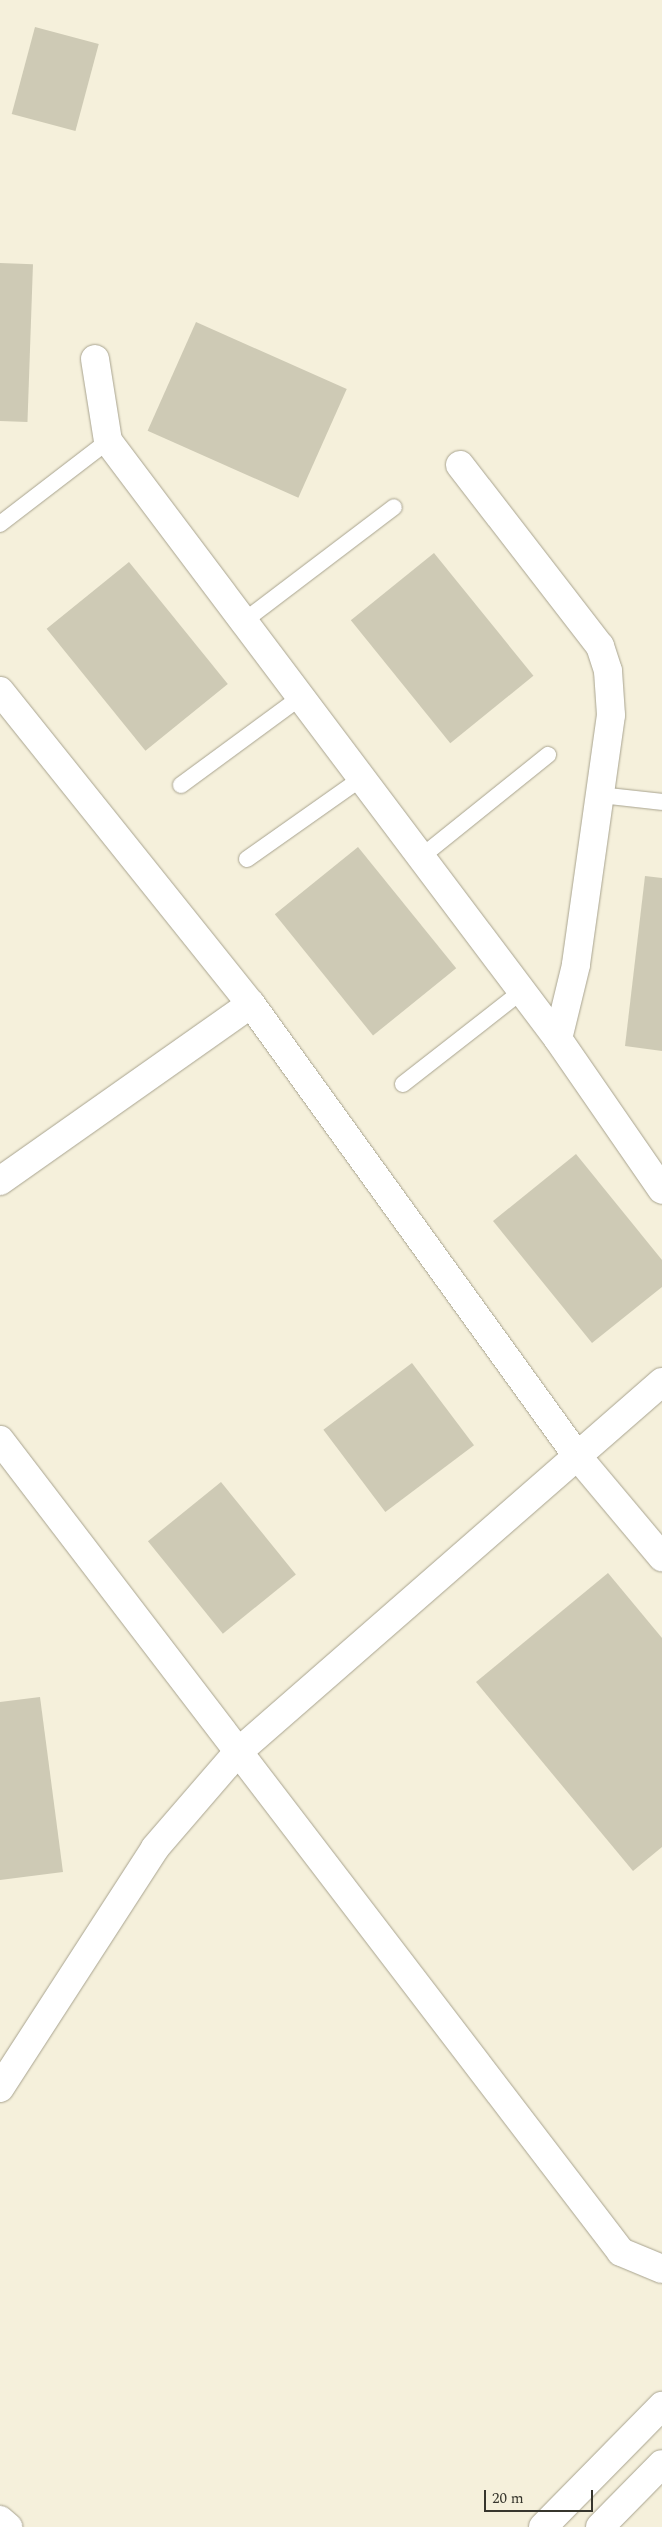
<!DOCTYPE html>
<html>
<head>
<meta charset="utf-8">
<style>
  body { margin:0 }
  #map { position:relative; width:662px; height:2527px; overflow:hidden; background:#f5f0db; font-family:Spectral,serif }
  div>[style] { position:absolute }
  [style*='--x'] { left:calc(var(--x)*1px); top:calc(var(--y)*1px); width:calc(var(--w)*1px); rotate:calc(var(--a)*1deg) }
  .building>* { inset:0; background:#cecab5; transform-origin:0 0 }
  .roads { filter:drop-shadow(0 0 1px #a8a38f) drop-shadow(0 0 1px #a8a38f) }
  .lane>* { height:16px; margin:-8px; padding:0 8px; transform-origin:8px; border-radius:8px; background:#fff }
  .street>* { height:28px; margin:-14px; padding:0 14px; transform-origin:14px; border-radius:14px; background:#fff }
  .secondary>* { height:28px; margin:-14px; padding:0 14px; transform-origin:14px; border-radius:14px; background:#fff }
  span { translate:-50% -50%; white-space:nowrap; text-align:center; line-height:1.15; -webkit-text-stroke:4.5px #f5f0db; paint-order:stroke }
  .scale { position:absolute; left:484px; top:2490px; width:109px; height:22px; box-sizing:border-box; border:2px solid #37362d; border-top:0; padding-left:6px; font-size:15px; line-height:18px; white-space:nowrap; color:#37362d; -webkit-text-stroke:4px #f5f0db; paint-order:stroke }
</style>
</head>
<body>
<div id="map">
  <div class="building">
    <div style="left:35px;top:27px;width:66px;height:90px;rotate:15deg"></div>
    <div style="left:0;top:263px;width:33px;height:158px;rotate:2deg"></div>
    <div style="left:196px;top:322px;width:165px;height:119px;rotate:24deg"></div>
    <div style="left:434px;top:553px;width:158px;height:107px;rotate:51deg"></div>
    <div style="left:129px;top:562px;width:157px;height:106px;rotate:51deg"></div>
    <div style="left:358px;top:847px;width:156px;height:107px;rotate:51deg"></div>
    <div style="clip-path:polygon(645px 876px,662px 878px,662px 1051px,625px 1046px)"></div>
    <div style="clip-path:polygon(576px 1154px,662px 1260px,662px 1287px,592px 1343px,493px 1221px)"></div>
    <div style="left:412px;top:1363px;width:103px;height:111px;rotate:53deg"></div>
    <div style="left:221px;top:1482px;width:119px;height:94px;rotate:51deg"></div>
    <div style="clip-path:polygon(608px 1573px,662px 1638px,662px 1847px,633px 1871px,476px 1682px)"></div>
    <div style="clip-path:polygon(40px 1697px,63px 1872px,0 1880px,0 1702px)"></div>
  </div>
  <div class="roads">
    <div class="lane">
      <div style="--x:0;--y:524;--w:136;--a:-37.5"></div>
      <div style="--x:244;--y:621;--w:188;--a:-37.2"></div>
      <div style="--x:181;--y:785;--w:149;--a:-36.3"></div>
      <div style="--x:600;--y:795;--w:62;--a:6.4"></div>
      <div style="--x:421;--y:857;--w:163;--a:-38.8"></div>
      <div style="--x:247;--y:859;--w:141;--a:-35.2"></div>
      <div style="--x:403;--y:1084;--w:151;--a:-38"></div>
    </div>
    <div class="street">
      <div style="--x:95;--y:359;--w:83;--a:81"></div>
      <div style="--x:108;--y:441;--w:748;--a:53.04"></div>
      <div style="--x:558;--y:1039;--w:183;--a:55.4"></div>
      <div style="--x:460;--y:465;--w:229;--a:52.3"></div>
      <div style="--x:600;--y:646;--w:26;--a:72"></div>
      <div style="--x:608;--y:671;--w:44;--a:86.1"></div>
      <div style="--x:611;--y:715;--w:252;--a:98"></div>
      <div style="--x:576;--y:965;--w:76;--a:103.7"></div>
      <div style="--x:0;--y:691;--w:401;--a:51.3"></div>
      <div style="--x:251;--y:1004;--w:559;--a:54.18"></div>
      <div style="--x:578;--y:1457;--w:131;--a:50"></div>
      <div style="--x:0;--y:1181;--w:307;--a:-35.2"></div>
      <div style="--x:0;--y:1440;--w:1022;--a:52.59"></div>
      <div style="--x:621;--y:2252;--w:44;--a:22.5"></div>
      <div style="--x:0;--y:2088;--w:286;--a:-57.1"></div>
      <div style="--x:155;--y:1848;--w:125;--a:-49.2"></div>
      <div style="--x:237;--y:1753;--w:564;--a:-41.12"></div>
    </div>
    <div class="secondary">
      <div style="--x:0;--y:2520;--w:11;--a:41"></div>
      <div style="--x:543;--y:2527;--w:170;--a:-45.5"></div>
      <div style="--x:600;--y:2527;--w:88;--a:-45.5"></div>
    </div>
  </div>
  <div class="scale">20 m</div>
</div>
</body>
</html>
